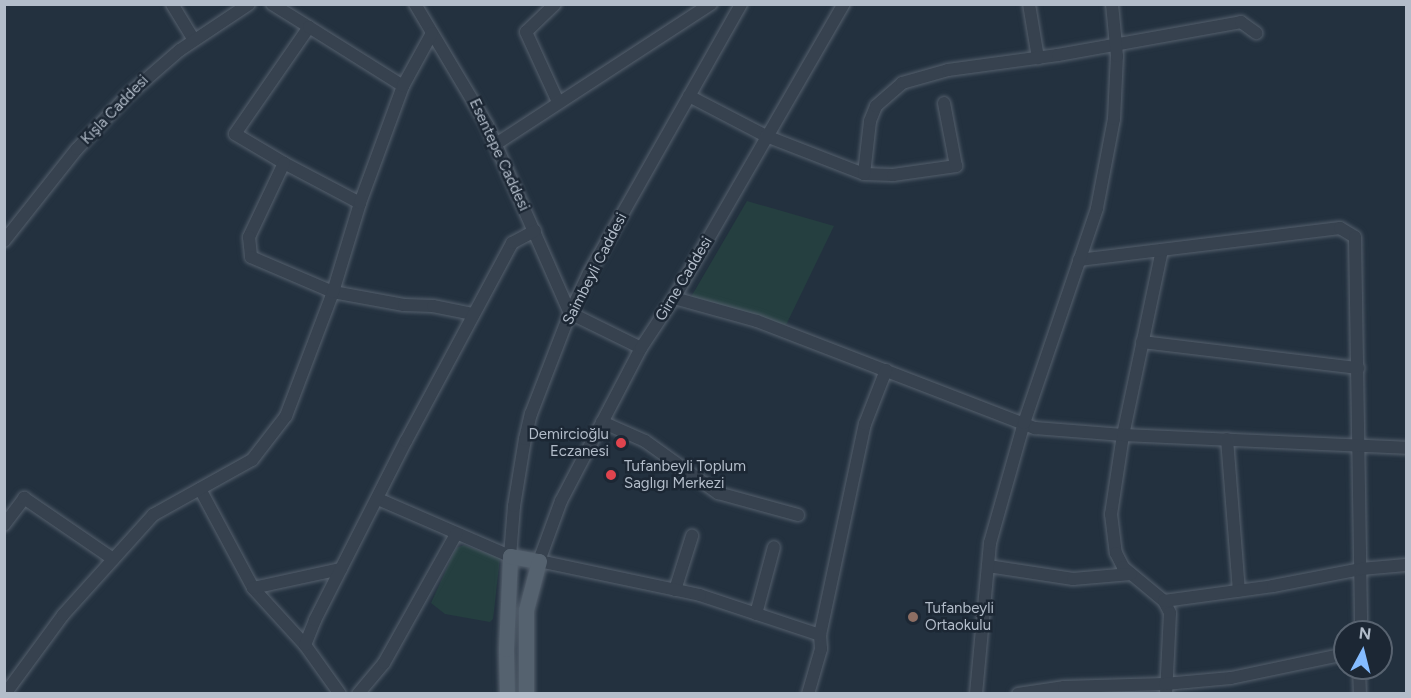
<!DOCTYPE html>
<html>
<head>
<meta charset="utf-8">
<style>
  body { margin:0 }
  #map { position:relative; width:1411px; height:698px; overflow:hidden; background:#23313f; font-family:Figtree,sans-serif }
  div>[style] { position:absolute }
  [style*='--x'] { left:calc(var(--x)*1px); top:calc(var(--y)*1px); width:calc(var(--w)*1px); rotate:calc(var(--a)*1deg) }
  .green>* { inset:0; background:#253f40 }
  .roads { filter:drop-shadow(0 0 2px #55606d) drop-shadow(0 0 2px #55606d) }
  .minor>* { height:12px; margin:-6px; padding:0 6px; transform-origin:6px; border-radius:6px; background:#37424f }
  .major>* { height:15px; margin:-7.5px; padding:0 7.5px; transform-origin:7.5px; border-radius:7.5px; background:#55626f }
  .dots>* { width:16px; height:16px; translate:-50% -50%; box-sizing:border-box; border:3px solid #1c2734; border-radius:50% }
  span { translate:-50% -50%; white-space:nowrap; text-align:center; line-height:1.15; -webkit-text-stroke:5px #1c2734; paint-order:stroke }
  .street-label { font-size:15px; color:#b3bdca }
  .poi-label { font-size:15px; color:#b3bdca }
  .right { translate:-100% -50%; text-align:right }
  .left { translate:0 -50%; text-align:left }
  .frame { position:absolute; inset:0; border:6px solid #b3bdca; pointer-events:none }
  .north { position:absolute; left:1333px; top:620px; width:60px; height:60px; box-sizing:border-box; background:#1c2734; border:2px solid #586370; border-radius:50%; rotate:7deg; font-size:16px; font-weight:700; line-height:24px; text-align:center; color:#b3bdca }
  .north::after { content:''; display:block; margin:auto; width:21px; height:27px; background:#84bbfe; clip-path:polygon(50% 0,100% 100%,50% 72%,0 100%) }
</style>
</head>
<body>
<div id="map">
  <div class="green">
    <div style="clip-path:polygon(747px 201px,834px 226px,786px 325px,691px 297px)"></div>
    <div style="clip-path:polygon(464px 545px,500px 558px,493px 619px,490px 622px,445px 614px,431px 603px,456px 548px)"></div>
  </div>
  <div class="roads">
    <div class="minor">
      <div style="--x:172;--y:4;--w:42;--a:58.6"></div>
      <div style="--x:272;--y:4;--w:44;--a:31.9"></div>
      <div style="--x:309;--y:27;--w:130;--a:124.7"></div>
      <div style="--x:235;--y:134;--w:57;--a:30.6"></div>
      <div style="--x:284;--y:163;--w:86;--a:27.8"></div>
      <div style="--x:415;--y:4;--w:141;--a:59.2"></div>
      <div style="--x:487;--y:125;--w:206;--a:66.2"></div>
      <div style="--x:570;--y:313;--w:79;--a:26.2"></div>
      <div style="--x:555;--y:4;--w:40;--a:136"></div>
      <div style="--x:526;--y:32;--w:77;--a:65.4"></div>
      <div style="--x:1029;--y:4;--w:55;--a:80.5"></div>
      <div style="--x:309;--y:27;--w:111;--a:32.1"></div>
      <div style="--x:689;--y:96;--w:87;--a:27.5"></div>
      <div style="--x:766;--y:136;--w:105;--a:21.2"></div>
      <div style="--x:864;--y:174;--w:29;--a:2"></div>
      <div style="--x:893;--y:175;--w:64;--a:-8.1"></div>
      <div style="--x:956;--y:166;--w:64;--a:-100.8"></div>
      <div style="--x:496;--y:144;--w:257;--a:-33.1"></div>
      <div style="--x:284;--y:163;--w:82;--a:115.3"></div>
      <div style="--x:249;--y:237;--w:20;--a:84"></div>
      <div style="--x:251;--y:257;--w:89;--a:23.1"></div>
      <div style="--x:333;--y:292;--w:72;--a:10.4"></div>
      <div style="--x:404;--y:305;--w:29;--a:2"></div>
      <div style="--x:433;--y:306;--w:41;--a:11.3"></div>
      <div style="--x:864;--y:174;--w:53;--a:-83.5"></div>
      <div style="--x:870;--y:121;--w:16;--a:-68"></div>
      <div style="--x:876;--y:106;--w:35;--a:-41"></div>
      <div style="--x:902;--y:83;--w:48;--a:-15.8"></div>
      <div style="--x:948;--y:70;--w:111;--a:-7.8"></div>
      <div style="--x:1058;--y:55;--w:186;--a:-10.2"></div>
      <div style="--x:1241;--y:22;--w:19;--a:36"></div>
      <div style="--x:4;--y:241;--w:117;--a:-51.6"></div>
      <div style="--x:77;--y:149;--w:73;--a:-46.7"></div>
      <div style="--x:127;--y:96;--w:70;--a:-41"></div>
      <div style="--x:180;--y:50;--w:83;--a:-33.7"></div>
      <div style="--x:1162;--y:250;--w:189;--a:101.9"></div>
      <div style="--x:1123;--y:435;--w:80;--a:98.6"></div>
      <div style="--x:1111;--y:514;--w:39;--a:83"></div>
      <div style="--x:1116;--y:553;--w:16;--a:63"></div>
      <div style="--x:1123;--y:567;--w:53;--a:39.7"></div>
      <div style="--x:1164;--y:601;--w:13;--a:63"></div>
      <div style="--x:1170;--y:613;--w:81;--a:92.8"></div>
      <div style="--x:1079;--y:260;--w:263;--a:-7"></div>
      <div style="--x:1340;--y:228;--w:17;--a:31"></div>
      <div style="--x:1355;--y:237;--w:395;--a:89.1"></div>
      <div style="--x:674;--y:298;--w:86;--a:15.5"></div>
      <div style="--x:757;--y:321;--w:298;--a:21.1"></div>
      <div style="--x:1035;--y:428;--w:88;--a:4.5"></div>
      <div style="--x:1123;--y:435;--w:283;--a:2.6"></div>
      <div style="--x:1142;--y:342;--w:218;--a:6.9"></div>
      <div style="--x:602;--y:422;--w:47;--a:23.8"></div>
      <div style="--x:645;--y:441;--w:90;--a:35.5"></div>
      <div style="--x:718;--y:493;--w:83;--a:15.4"></div>
      <div style="--x:1227;--y:439;--w:152;--a:85.5"></div>
      <div style="--x:200;--y:489;--w:112;--a:61.8"></div>
      <div style="--x:253;--y:588;--w:77;--a:47.6"></div>
      <div style="--x:305;--y:645;--w:60;--a:54.5"></div>
      <div style="--x:378;--y:499;--w:144;--a:23.4"></div>
      <div style="--x:510;--y:556;--w:50;--a:-85.4"></div>
      <div style="--x:514;--y:506;--w:68;--a:-80.7"></div>
      <div style="--x:525;--y:439;--w:26;--a:-77"></div>
      <div style="--x:531;--y:414;--w:108;--a:-68.9"></div>
      <div style="--x:570;--y:313;--w:44;--a:-64.6"></div>
      <div style="--x:589;--y:273;--w:309;--a:-60.5"></div>
      <div style="--x:4;--y:525;--w:34;--a:-53"></div>
      <div style="--x:24;--y:498;--w:108;--a:34.4"></div>
      <div style="--x:988;--y:566;--w:86;--a:8.7"></div>
      <div style="--x:1073;--y:579;--w:58;--a:-4.9"></div>
      <div style="--x:253;--y:588;--w:90;--a:-12.2"></div>
      <div style="--x:675;--y:590;--w:57;--a:-72.5"></div>
      <div style="--x:1164;--y:601;--w:110;--a:-7.8"></div>
      <div style="--x:1273;--y:586;--w:90;--a:-10.9"></div>
      <div style="--x:1361;--y:569;--w:45;--a:-5.1"></div>
      <div style="--x:756;--y:614;--w:69;--a:-75"></div>
      <div style="--x:820;--y:635;--w:216;--a:-78"></div>
      <div style="--x:865;--y:424;--w:58;--a:-68.7"></div>
      <div style="--x:305;--y:645;--w:27;--a:-68"></div>
      <div style="--x:315;--y:620;--w:201;--a:-63.1"></div>
      <div style="--x:406;--y:441;--w:225;--a:-61.8"></div>
      <div style="--x:512;--y:243;--w:26;--a:-28"></div>
      <div style="--x:1359;--y:668;--w:26;--a:88"></div>
      <div style="--x:5;--y:694;--w:98;--a:-53.7"></div>
      <div style="--x:63;--y:615;--w:135;--a:-48"></div>
      <div style="--x:153;--y:515;--w:113;--a:-29.1"></div>
      <div style="--x:252;--y:460;--w:56;--a:-52.3"></div>
      <div style="--x:286;--y:416;--w:133;--a:-69.2"></div>
      <div style="--x:333;--y:292;--w:93;--a:-73.1"></div>
      <div style="--x:360;--y:203;--w:125;--a:-69.8"></div>
      <div style="--x:403;--y:86;--w:60;--a:-61.3"></div>
      <div style="--x:358;--y:694;--w:40;--a:-50"></div>
      <div style="--x:384;--y:663;--w:148;--a:-60.8"></div>
      <div style="--x:808;--y:694;--w:47;--a:-73.9"></div>
      <div style="--x:821;--y:649;--w:14;--a:-94"></div>
      <div style="--x:820;--y:635;--w:126;--a:-161.6"></div>
      <div style="--x:700;--y:595;--w:165;--a:-168.1"></div>
      <div style="--x:539;--y:561;--w:64;--a:-69.9"></div>
      <div style="--x:561;--y:501;--w:173;--a:-62.4"></div>
      <div style="--x:641;--y:348;--w:60;--a:-56.6"></div>
      <div style="--x:674;--y:298;--w:340;--a:-60"></div>
      <div style="--x:976;--y:694;--w:152;--a:-84.7"></div>
      <div style="--x:990;--y:543;--w:125;--a:-74.2"></div>
      <div style="--x:1024;--y:423;--w:227;--a:-71.2"></div>
      <div style="--x:1097;--y:208;--w:91;--a:-79.2"></div>
      <div style="--x:1114;--y:119;--w:63;--a:-87.3"></div>
      <div style="--x:1117;--y:56;--w:52;--a:-95.5"></div>
      <div style="--x:1018;--y:694;--w:47;--a:-8.7"></div>
      <div style="--x:1064;--y:687;--w:101;--a:-1.7"></div>
      <div style="--x:1165;--y:684;--w:66;--a:-5.2"></div>
      <div style="--x:1231;--y:678;--w:116;--a:-11.9"></div>
    </div>
    <div class="major">
      <div style="--x:507;--y:694;--w:45;--a:-91.3"></div>
      <div style="--x:506;--y:649;--w:93;--a:-87.5"></div>
      <div style="--x:510;--y:556;--w:29;--a:10"></div>
      <div style="--x:539;--y:561;--w:51;--a:104.9"></div>
      <div style="--x:526;--y:610;--w:84;--a:90"></div>
    </div>
  </div>
  <div class="dots">
    <div style="left:621px;top:443px;background:#e0444e"></div>
    <div style="left:611px;top:475px;background:#e0444e"></div>
    <div style="left:913px;top:617px;background:#8d6e63"></div>
  </div>
  <div class="street-label">
    <span style="left:115px;top:110px;rotate:-46deg">Kışla Caddesi</span>
    <span style="left:499px;top:155px;rotate:65deg">Esentepe Caddesi</span>
    <span style="left:595px;top:269px;rotate:-63deg">Saimbeyli Caddesi</span>
    <span style="left:684px;top:279px;rotate:-59deg">Girne Caddesi</span>
  </div>
  <div class="poi-label">
    <span class="right" style="left:609px;top:443px">Demircioğlu<br>Eczanesi</span>
    <span class="left" style="left:624px;top:475px">Tufanbeyli Toplum<br>Saglıgı Merkezi</span>
    <span class="left" style="left:925px;top:617px">Tufanbeyli<br>Ortaokulu</span>
  </div>
  <div class="frame"></div>
  <div class="north">N</div>
</div>
</body>
</html>
